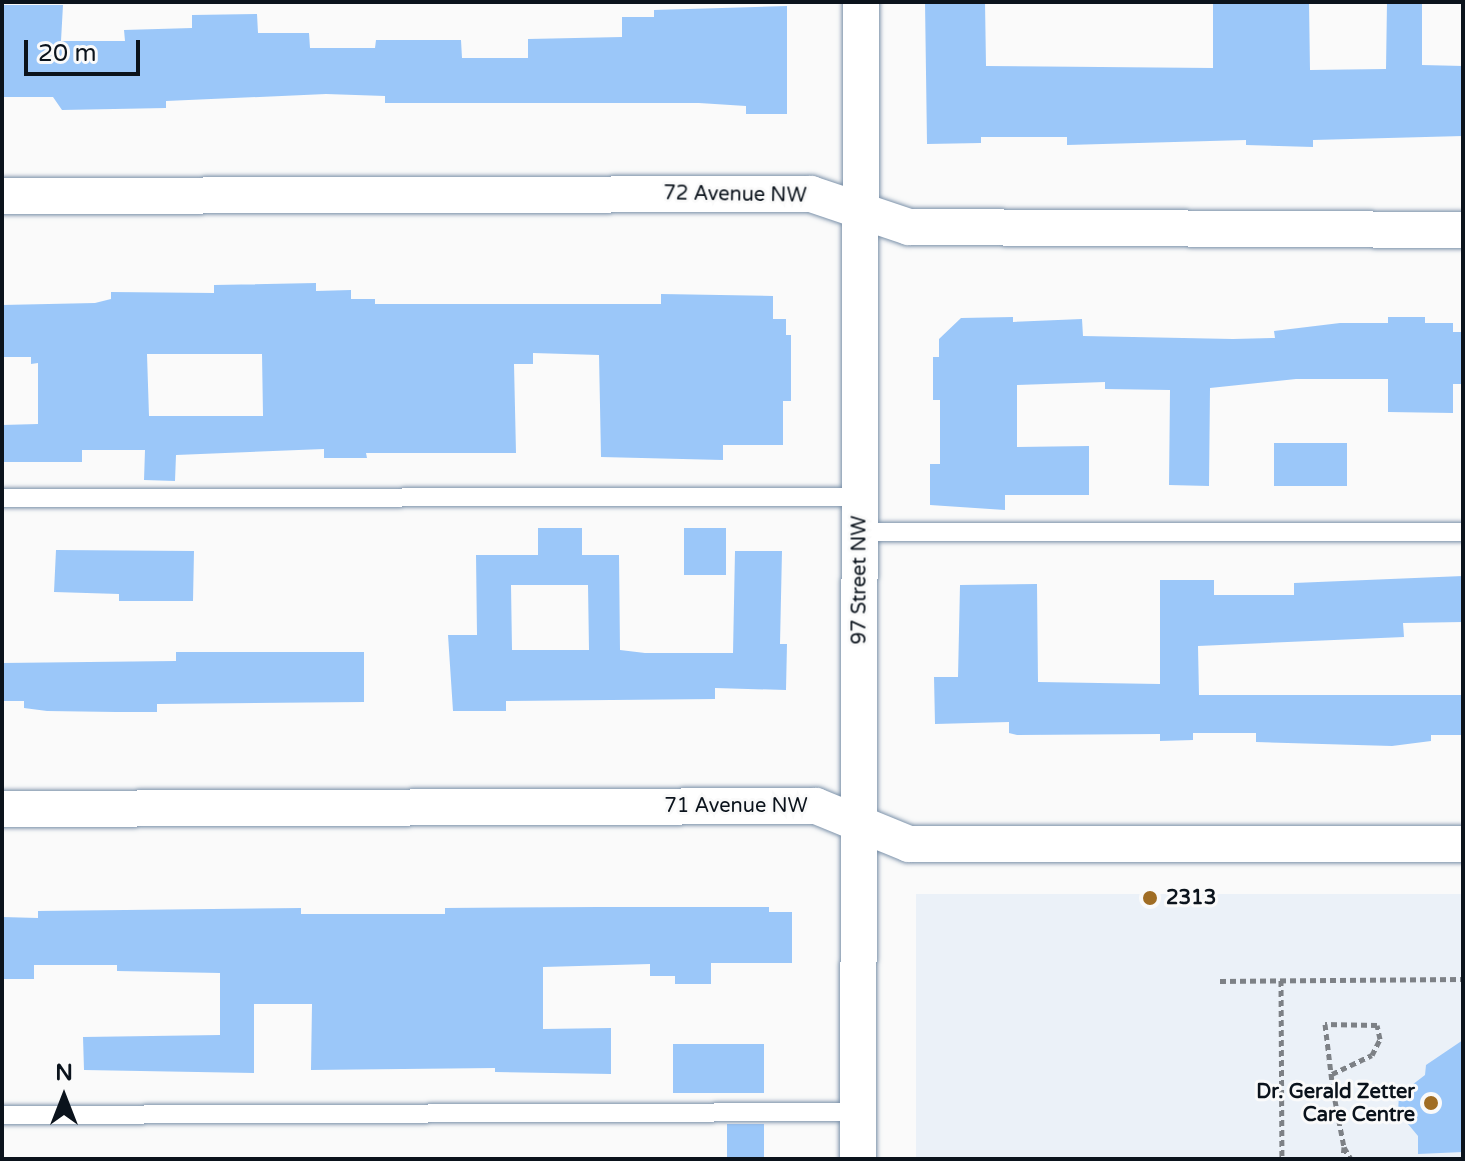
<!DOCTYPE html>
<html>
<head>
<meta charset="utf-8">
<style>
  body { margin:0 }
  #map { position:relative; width:1465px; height:1161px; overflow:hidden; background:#fafafa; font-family:"Varela Round",sans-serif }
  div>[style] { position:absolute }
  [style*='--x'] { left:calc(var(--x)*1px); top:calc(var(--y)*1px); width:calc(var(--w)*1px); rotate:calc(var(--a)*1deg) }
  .built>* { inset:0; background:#ebf1f8; transform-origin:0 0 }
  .building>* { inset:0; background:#9bc7f9; transform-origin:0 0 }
  .path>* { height:5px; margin-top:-2.5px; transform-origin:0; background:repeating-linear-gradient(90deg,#7d8186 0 6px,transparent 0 10px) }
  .roads { filter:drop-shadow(0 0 2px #7c92aa) drop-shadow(0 0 2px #7c92aa) }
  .lane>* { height:18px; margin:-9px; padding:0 9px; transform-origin:9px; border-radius:9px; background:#fff }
  .street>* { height:36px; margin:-18px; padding:0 18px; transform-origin:18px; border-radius:18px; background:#fff }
  .dots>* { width:22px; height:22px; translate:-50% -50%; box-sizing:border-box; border:4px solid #fafafa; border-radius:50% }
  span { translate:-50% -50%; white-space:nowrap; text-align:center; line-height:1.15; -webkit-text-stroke:6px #fafafa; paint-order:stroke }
  .street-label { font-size:20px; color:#0b131c }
  .poi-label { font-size:20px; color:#0b131c; font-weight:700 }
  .left { translate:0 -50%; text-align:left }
  .right { translate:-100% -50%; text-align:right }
  .frame { position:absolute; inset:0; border:4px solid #0b131c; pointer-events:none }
  .north { position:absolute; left:24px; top:1057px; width:80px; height:80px; -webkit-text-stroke:6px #fafafa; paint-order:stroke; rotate:0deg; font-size:22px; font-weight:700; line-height:32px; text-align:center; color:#0b131c }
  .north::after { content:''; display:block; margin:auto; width:28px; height:36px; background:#0b131c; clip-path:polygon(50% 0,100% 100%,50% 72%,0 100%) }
  .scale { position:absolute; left:24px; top:40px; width:116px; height:36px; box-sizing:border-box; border:4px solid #0b131c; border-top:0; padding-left:10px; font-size:24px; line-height:28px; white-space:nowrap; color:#0b131c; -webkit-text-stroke:6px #fafafa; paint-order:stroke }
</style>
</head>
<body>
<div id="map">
  <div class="built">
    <div style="left:916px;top:894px;width:547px;height:265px"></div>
  </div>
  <div class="building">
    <div style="clip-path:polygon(925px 2px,985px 2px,986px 66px,1213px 68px,1213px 2px,1309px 2px,1310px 70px,1386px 69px,1387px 2px,1422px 2px,1422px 65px,1463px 66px,1463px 136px,1313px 140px,1313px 147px,1246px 145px,1246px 140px,1067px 145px,1067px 137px,981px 137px,981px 143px,927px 144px)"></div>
    <div style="clip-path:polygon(2px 5px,63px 5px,61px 41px,125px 41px,124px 30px,192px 28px,192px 15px,257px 14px,258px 33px,309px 33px,310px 48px,375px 48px,376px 40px,461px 40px,462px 58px,528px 58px,528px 39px,622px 37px,622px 17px,654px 17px,654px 10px,787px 6px,787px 114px,746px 114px,746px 106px,699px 103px,385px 103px,385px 96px,326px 94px,166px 101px,166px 108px,62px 110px,53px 97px,2px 97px)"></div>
    <div style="clip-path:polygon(evenodd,316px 283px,316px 291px,351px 290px,351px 299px,375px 299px,375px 304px,661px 304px,661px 294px,773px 296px,773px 319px,786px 319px,786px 335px,791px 335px,791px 401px,783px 401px,783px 445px,723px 445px,723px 460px,601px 457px,599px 355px,533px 353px,533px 364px,514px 364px,516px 453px,366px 453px,367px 458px,324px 458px,324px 449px,176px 455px,175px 481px,144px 480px,145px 450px,82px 450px,82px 462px,2px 462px,2px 425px,38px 424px,38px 363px,31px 364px,31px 357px,2px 357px,2px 305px,95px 303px,111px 299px,111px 292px,214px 293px,214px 285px,316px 283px,147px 354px,262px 354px,263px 416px,149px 416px,147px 354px)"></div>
    <div style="clip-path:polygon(1013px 317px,1013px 322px,1082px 319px,1083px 336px,1233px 339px,1275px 338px,1274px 331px,1340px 323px,1388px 323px,1388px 317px,1425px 317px,1425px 323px,1453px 323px,1453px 332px,1463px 332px,1463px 384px,1453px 384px,1453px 413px,1388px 412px,1388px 379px,1296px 379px,1210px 388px,1209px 486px,1169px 485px,1170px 390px,1105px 389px,1105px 382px,1017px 385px,1017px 447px,1089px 446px,1089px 495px,1005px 495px,1005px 510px,930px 505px,930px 464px,940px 464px,940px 400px,933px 400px,933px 357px,939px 357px,939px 339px,961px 318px)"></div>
    <div style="left:1347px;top:443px;width:43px;height:73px;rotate:90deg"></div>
    <div style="clip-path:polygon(evenodd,538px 528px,582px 528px,582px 555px,619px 555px,620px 650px,645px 653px,733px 653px,735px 551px,782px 551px,780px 644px,787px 644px,786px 690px,715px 688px,715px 699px,506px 701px,506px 711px,453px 711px,448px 635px,477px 635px,476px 555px,538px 555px,538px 528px,511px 585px,588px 585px,589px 650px,512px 650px,511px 585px)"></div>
    <div style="left:684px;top:528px;width:42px;height:47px"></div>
    <div style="clip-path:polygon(56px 550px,194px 551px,193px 601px,119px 601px,119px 594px,54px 592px)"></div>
    <div style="clip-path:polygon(1463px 576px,1463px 622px,1403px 623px,1404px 637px,1198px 646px,1199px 695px,1463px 695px,1463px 735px,1431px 735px,1431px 741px,1392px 746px,1256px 742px,1256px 733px,1193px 733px,1193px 740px,1160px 741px,1160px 734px,1017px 735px,1009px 733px,1009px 722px,935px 724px,934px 677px,958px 677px,960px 585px,1037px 584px,1038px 682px,1160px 684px,1160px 580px,1214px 580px,1214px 595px,1294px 595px,1294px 583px)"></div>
    <div style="clip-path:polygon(176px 652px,364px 652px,364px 702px,157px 704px,157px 712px,116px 712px,47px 711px,24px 708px,24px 701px,2px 701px,2px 663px,176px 661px)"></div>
    <div style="clip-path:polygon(599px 907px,769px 907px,769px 912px,792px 912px,792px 963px,711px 963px,711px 984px,675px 984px,675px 976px,650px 976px,650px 964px,543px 967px,543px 1029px,611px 1028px,611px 1074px,495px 1072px,495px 1068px,311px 1070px,312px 1004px,254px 1004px,254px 1073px,84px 1070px,83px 1037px,220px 1035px,220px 973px,117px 971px,117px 965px,34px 965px,34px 979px,2px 979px,2px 917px,38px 918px,38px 911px,301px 908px,301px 914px,445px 914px,445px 908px)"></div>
    <div style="clip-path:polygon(1463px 1040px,1463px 1152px,1418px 1154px,1418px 1136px,1398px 1112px,1399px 1095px,1425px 1075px,1426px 1065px)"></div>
    <div style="left:673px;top:1044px;width:91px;height:49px"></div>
    <div style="left:727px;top:1124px;width:37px;height:35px"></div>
  </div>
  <div class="path">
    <div style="--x:1281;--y:980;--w:179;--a:89.7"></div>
    <div style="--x:1220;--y:981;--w:243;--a:-0.5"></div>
    <div style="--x:1332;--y:1074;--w:44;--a:-25.4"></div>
    <div style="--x:1372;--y:1055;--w:18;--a:-63"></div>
    <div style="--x:1380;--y:1039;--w:14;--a:-102"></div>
    <div style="--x:1377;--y:1025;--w:52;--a:-178.9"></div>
    <div style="--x:1325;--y:1024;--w:66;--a:83.1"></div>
    <div style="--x:1333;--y:1090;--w:58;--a:79.1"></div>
    <div style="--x:1344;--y:1147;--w:12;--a:95"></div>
    <div style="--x:1344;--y:1147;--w:14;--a:60"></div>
  </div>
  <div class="roads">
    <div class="lane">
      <div style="--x:2;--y:498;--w:858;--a:-0.07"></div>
      <div style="--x:859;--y:532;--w:604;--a:0"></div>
      <div style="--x:2;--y:1115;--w:855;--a:-0.2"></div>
    </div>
    <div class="street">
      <div style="--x:2;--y:196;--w:809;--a:-0.14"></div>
      <div style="--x:811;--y:194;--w:103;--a:18.6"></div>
      <div style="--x:909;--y:227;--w:554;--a:0.31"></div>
      <div style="--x:2;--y:809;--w:814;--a:-0.21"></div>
      <div style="--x:816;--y:806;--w:100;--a:22.2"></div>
      <div style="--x:909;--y:844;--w:554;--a:0"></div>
      <div style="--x:858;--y:1159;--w:1157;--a:-89.85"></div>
    </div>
  </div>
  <div class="dots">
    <div style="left:1150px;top:898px;background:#a06d24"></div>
    <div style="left:1431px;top:1103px;background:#a06d24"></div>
  </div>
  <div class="street-label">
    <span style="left:735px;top:195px;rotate:1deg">72 Avenue NW</span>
    <span style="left:860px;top:580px;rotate:-90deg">97 Street NW</span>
    <span style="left:736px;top:806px">71 Avenue NW</span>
  </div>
  <div class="poi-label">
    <span class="left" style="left:1166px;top:898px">2313</span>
    <span class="right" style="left:1415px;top:1104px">Dr. Gerald Zetter<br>Care Centre</span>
  </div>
  <div class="frame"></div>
  <div class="north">N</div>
  <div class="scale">20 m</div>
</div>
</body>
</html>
